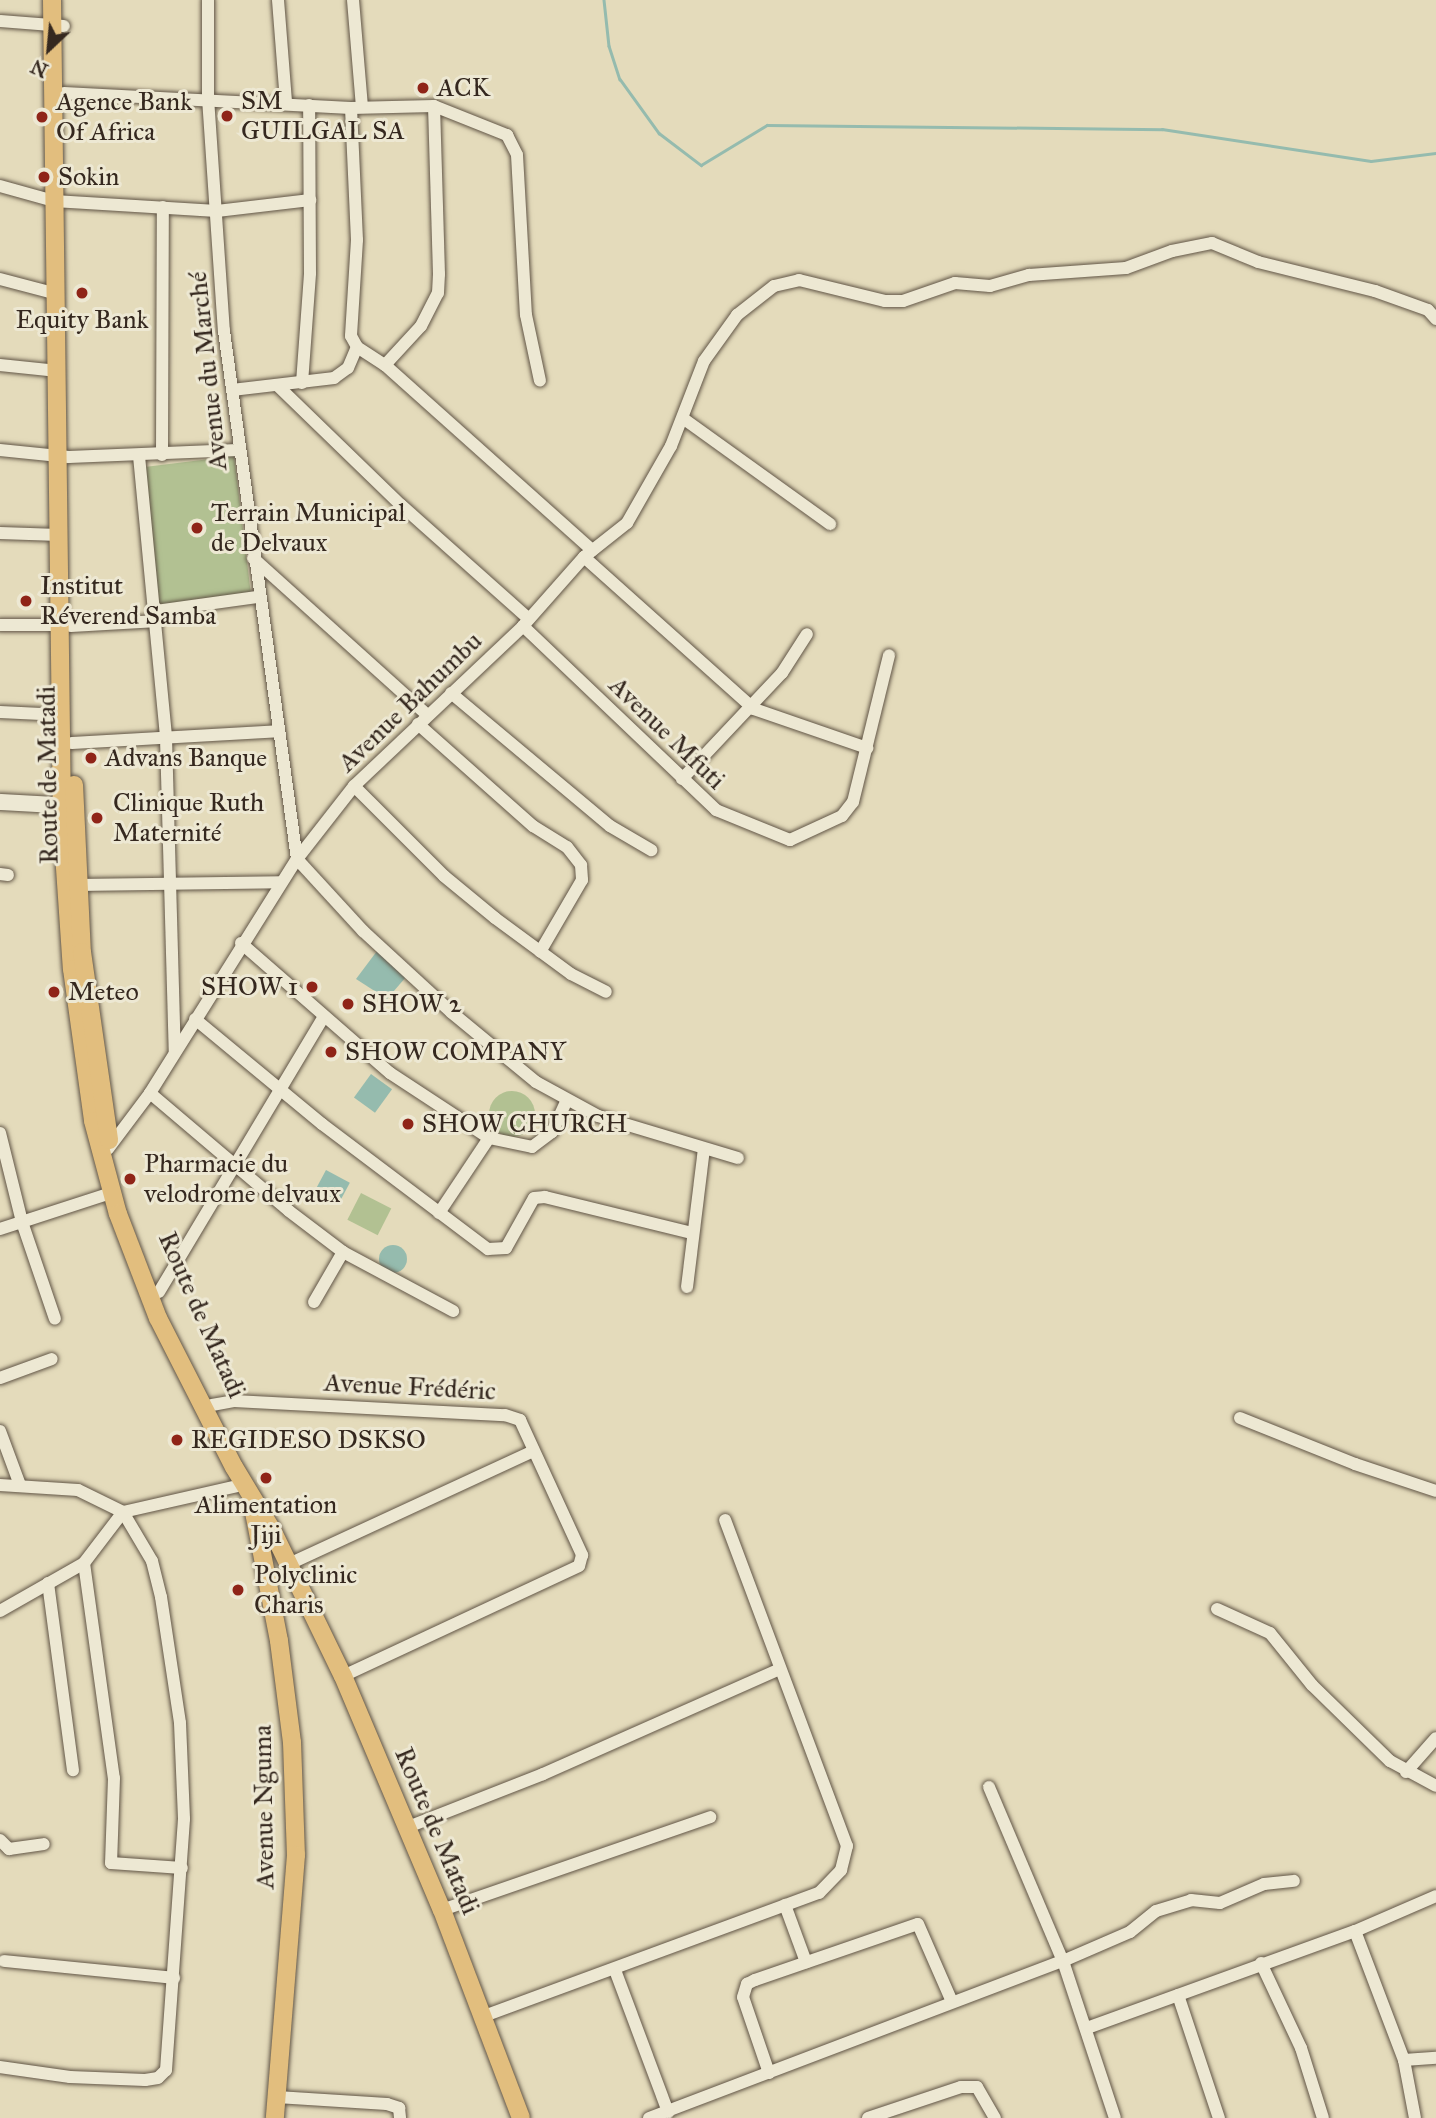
<!DOCTYPE html>
<html>
<head>
<meta charset="utf-8">
<style>
  body { margin:0 }
  #map { position:relative; width:1436px; height:2118px; overflow:hidden; background:#e4dbbb; font-family:"IM FELL Great Primer",serif }
  div>[style] { position:absolute }
  [style*='--x'] { left:calc(var(--x)*1px); top:calc(var(--y)*1px); width:calc(var(--w)*1px); rotate:calc(var(--a)*1deg) }
  .green>* { inset:0; background:#b2c192; transform-origin:0 0 }
  .round { border-radius:50% }
  .water>* { inset:0; background:#95bbae; transform-origin:0 0 }
  .stream>* { height:2.5px; margin:-1.25px; padding:0 1.25px; transform-origin:1.25px; border-radius:1.25px; background:#95bbae }
  .roads { filter:drop-shadow(0 0 2px #615546) drop-shadow(0 0 2px #615546) }
  .street>* { height:12px; margin:-6px; padding:0 6px; transform-origin:6px; border-radius:6px; background:#ede8d3 }
  .secondary>* { height:16px; margin:-8px; padding:0 8px; transform-origin:8px; border-radius:8px; background:#ede8d3 }
  .primary>* { height:18px; margin:-9px; padding:0 9px; transform-origin:9px; border-radius:9px; background:#e2be7e }
  .dots>* { width:19px; height:19px; translate:-50% -50%; box-sizing:border-box; border:4px solid #ede8d3; border-radius:50% }
  span { translate:-50% -50%; white-space:nowrap; text-align:center; line-height:1.15; -webkit-text-stroke:6px #ede8d3; paint-order:stroke }
  .poi-label { font-size:26px; color:#35281f }
  .left { translate:0 -50%; text-align:left }
  .right { translate:-100% -50%; text-align:right }
  .street-label { font-size:26px; color:#35281f }
  .north { position:absolute; left:14px; top:14px; width:70px; height:70px; -webkit-text-stroke:5px #ede8d3; paint-order:stroke; rotate:206deg; font-size:19px; font-weight:700; line-height:28px; text-align:center; color:#35281f }
  .north::after { content:''; display:block; margin:auto; width:24px; height:32px; background:#35281f; clip-path:polygon(50% 0,100% 100%,50% 72%,0 100%) }
</style>
</head>
<body>
<div id="map">
  <div class="green">
    <div style="left:234px;top:456px;width:139px;height:92px;rotate:83deg"></div>
    <div class="round" style="left:489px;top:1091px;width:46px;height:46px"></div>
    <div style="left:361px;top:1193px;width:34px;height:30px;rotate:27deg"></div>
  </div>
  <div class="water">
    <div style="clip-path:polygon(377px 951px,406px 977px,387px 999px,356px 979px)"></div>
    <div style="left:371px;top:1074px;width:26px;height:29px;rotate:36deg"></div>
    <div style="left:326px;top:1170px;width:27px;height:25px;rotate:28deg"></div>
    <div class="round" style="left:379px;top:1245px;width:28px;height:28px"></div>
  </div>
  <div class="stream">
    <div style="--x:604;--y:0;--w:46;--a:83.8"></div>
    <div style="--x:609;--y:46;--w:35;--a:72"></div>
    <div style="--x:620;--y:79;--w:67;--a:54.2"></div>
    <div style="--x:659;--y:133;--w:53;--a:37.3"></div>
    <div style="--x:701;--y:165;--w:77;--a:-31.2"></div>
    <div style="--x:767;--y:125;--w:395;--a:0.6"></div>
    <div style="--x:1162;--y:129;--w:211;--a:8.7"></div>
    <div style="--x:1371;--y:161;--w:65;--a:-7"></div>
  </div>
  <div class="roads">
    <div class="street">
      <div style="--x:208;--y:0;--w:98;--a:90"></div>
      <div style="--x:208;--y:98;--w:234;--a:86.1"></div>
      <div style="--x:224;--y:331;--w:533;--a:82.13"></div>
      <div style="--x:297;--y:859;--w:98;--a:47.5"></div>
      <div style="--x:363;--y:931;--w:120;--a:42.6"></div>
      <div style="--x:451;--y:1012;--w:110;--a:39.5"></div>
      <div style="--x:536;--y:1082;--w:71;--a:28.7"></div>
      <div style="--x:598;--y:1116;--w:146;--a:16.7"></div>
      <div style="--x:278;--y:0;--w:102;--a:85.5"></div>
      <div style="--x:353;--y:0;--w:107;--a:85.2"></div>
      <div style="--x:0;--y:21;--w:64;--a:4.5"></div>
      <div style="--x:64;--y:93;--w:287;--a:3"></div>
      <div style="--x:351;--y:108;--w:83;--a:-1.4"></div>
      <div style="--x:434;--y:106;--w:79;--a:21.7"></div>
      <div style="--x:507;--y:135;--w:22;--a:63"></div>
      <div style="--x:517;--y:155;--w:160;--a:86.8"></div>
      <div style="--x:526;--y:315;--w:67;--a:78"></div>
      <div style="--x:351;--y:108;--w:132;--a:87.4"></div>
      <div style="--x:357;--y:240;--w:96;--a:93.6"></div>
      <div style="--x:351;--y:336;--w:13;--a:61"></div>
      <div style="--x:0;--y:186;--w:56;--a:15.5"></div>
      <div style="--x:54;--y:201;--w:163;--a:3.5"></div>
      <div style="--x:217;--y:211;--w:94;--a:-6.7"></div>
      <div style="--x:0;--y:279;--w:59;--a:14.7"></div>
      <div style="--x:0;--y:365;--w:58;--a:5.9"></div>
      <div style="--x:385;--y:365;--w:278;--a:41.8"></div>
      <div style="--x:302;--y:383;--w:110;--a:-85.8"></div>
      <div style="--x:310;--y:273;--w:168;--a:-90.3"></div>
      <div style="--x:278;--y:386;--w:171;--a:44.1"></div>
      <div style="--x:401;--y:505;--w:171;--a:41.7"></div>
      <div style="--x:232;--y:390;--w:103;--a:-6.7"></div>
      <div style="--x:334;--y:378;--w:17;--a:-36"></div>
      <div style="--x:348;--y:368;--w:23;--a:-67"></div>
      <div style="--x:357;--y:347;--w:33;--a:33"></div>
      <div style="--x:385;--y:365;--w:53;--a:-47.3"></div>
      <div style="--x:421;--y:326;--w:37;--a:-63"></div>
      <div style="--x:438;--y:293;--w:19;--a:-87"></div>
      <div style="--x:439;--y:274;--w:168;--a:-91.7"></div>
      <div style="--x:684;--y:419;--w:180;--a:35.7"></div>
      <div style="--x:0;--y:450;--w:69;--a:5.8"></div>
      <div style="--x:69;--y:457;--w:169;--a:-2.4"></div>
      <div style="--x:162;--y:455;--w:248;--a:-89.8"></div>
      <div style="--x:139;--y:456;--w:283;--a:84.5"></div>
      <div style="--x:166;--y:738;--w:314;--a:88.4"></div>
      <div style="--x:0;--y:533;--w:59;--a:1.9"></div>
      <div style="--x:584;--y:557;--w:228;--a:41.8"></div>
      <div style="--x:754;--y:709;--w:120;--a:19"></div>
      <div style="--x:253;--y:558;--w:233;--a:42"></div>
      <div style="--x:156;--y:611;--w:102;--a:-7.9"></div>
      <div style="--x:0;--y:625;--w:61;--a:0"></div>
      <div style="--x:71;--y:626;--w:87;--a:-3.3"></div>
      <div style="--x:523;--y:626;--w:267;--a:43.6"></div>
      <div style="--x:716;--y:810;--w:80;--a:22.1"></div>
      <div style="--x:790;--y:840;--w:57;--a:-24.8"></div>
      <div style="--x:842;--y:816;--w:18;--a:-52"></div>
      <div style="--x:853;--y:802;--w:151;--a:-76.2"></div>
      <div style="--x:451;--y:693;--w:207;--a:39.9"></div>
      <div style="--x:610;--y:826;--w:48;--a:30.3"></div>
      <div style="--x:0;--y:712;--w:62;--a:2.8"></div>
      <div style="--x:418;--y:724;--w:154;--a:41.6"></div>
      <div style="--x:533;--y:826;--w:40;--a:32"></div>
      <div style="--x:567;--y:847;--w:23;--a:52"></div>
      <div style="--x:581;--y:865;--w:15;--a:86"></div>
      <div style="--x:582;--y:880;--w:83;--a:120.3"></div>
      <div style="--x:72;--y:743;--w:206;--a:-3.3"></div>
      <div style="--x:682;--y:779;--w:146;--a:-46.7"></div>
      <div style="--x:782;--y:673;--w:46;--a:-57.3"></div>
      <div style="--x:354;--y:786;--w:127;--a:45"></div>
      <div style="--x:444;--y:876;--w:66;--a:39.5"></div>
      <div style="--x:495;--y:918;--w:94;--a:36.4"></div>
      <div style="--x:571;--y:974;--w:39;--a:27"></div>
      <div style="--x:0;--y:874;--w:8;--a:7"></div>
      <div style="--x:77;--y:885;--w:204;--a:-0.8"></div>
      <div style="--x:241;--y:943;--w:198;--a:41.1"></div>
      <div style="--x:390;--y:1073;--w:118;--a:33.3"></div>
      <div style="--x:489;--y:1138;--w:44;--a:11.8"></div>
      <div style="--x:532;--y:1147;--w:25;--a:-37"></div>
      <div style="--x:552;--y:1132;--w:33;--a:-65"></div>
      <div style="--x:195;--y:1019;--w:165;--a:39.6"></div>
      <div style="--x:322;--y:1124;--w:208;--a:37"></div>
      <div style="--x:488;--y:1249;--w:18;--a:-3"></div>
      <div style="--x:506;--y:1248;--w:57;--a:-60.8"></div>
      <div style="--x:534;--y:1198;--w:11;--a:-5"></div>
      <div style="--x:545;--y:1197;--w:151;--a:13.8"></div>
      <div style="--x:150;--y:1093;--w:182;--a:40.3"></div>
      <div style="--x:289;--y:1211;--w:68;--a:37.2"></div>
      <div style="--x:343;--y:1252;--w:125;--a:28.2"></div>
      <div style="--x:0;--y:1133;--w:92;--a:76.1"></div>
      <div style="--x:22;--y:1222;--w:102;--a:71.2"></div>
      <div style="--x:108;--y:1149;--w:70;--a:-53.1"></div>
      <div style="--x:150;--y:1093;--w:276;--a:-57.9"></div>
      <div style="--x:297;--y:859;--w:93;--a:-52"></div>
      <div style="--x:354;--y:786;--w:233;--a:-43.4"></div>
      <div style="--x:523;--y:626;--w:92;--a:-48.5"></div>
      <div style="--x:584;--y:557;--w:55;--a:-38.3"></div>
      <div style="--x:627;--y:523;--w:89;--a:-60.3"></div>
      <div style="--x:671;--y:446;--w:91;--a:-68.8"></div>
      <div style="--x:704;--y:361;--w:57;--a:-54.3"></div>
      <div style="--x:737;--y:315;--w:47;--a:-38.1"></div>
      <div style="--x:774;--y:286;--w:26;--a:-13"></div>
      <div style="--x:799;--y:280;--w:89;--a:13.7"></div>
      <div style="--x:885;--y:301;--w:18;--a:0"></div>
      <div style="--x:903;--y:301;--w:55;--a:-19.1"></div>
      <div style="--x:955;--y:283;--w:35;--a:5"></div>
      <div style="--x:990;--y:286;--w:41;--a:-15.8"></div>
      <div style="--x:1029;--y:275;--w:97;--a:-4.1"></div>
      <div style="--x:1126;--y:268;--w:49;--a:-20.3"></div>
      <div style="--x:1172;--y:251;--w:41;--a:-11.3"></div>
      <div style="--x:1212;--y:243;--w:50;--a:22.4"></div>
      <div style="--x:1258;--y:262;--w:121;--a:13.9"></div>
      <div style="--x:1375;--y:291;--w:56;--a:19.7"></div>
      <div style="--x:1428;--y:310;--w:12;--a:48"></div>
      <div style="--x:439;--y:1213;--w:90;--a:-56.3"></div>
      <div style="--x:0;--y:1229;--w:117;--a:-18"></div>
      <div style="--x:687;--y:1287;--w:139;--a:-83"></div>
      <div style="--x:159;--y:1292;--w:319;--a:-59.1"></div>
      <div style="--x:314;--y:1302;--w:58;--a:-59.9"></div>
      <div style="--x:0;--y:1378;--w:55;--a:-20.1"></div>
      <div style="--x:212;--y:1405;--w:22;--a:-10"></div>
      <div style="--x:234;--y:1401;--w:271;--a:3"></div>
      <div style="--x:505;--y:1415;--w:16;--a:18"></div>
      <div style="--x:520;--y:1420;--w:149;--a:65.3"></div>
      <div style="--x:582;--y:1555;--w:11;--a:105"></div>
      <div style="--x:579;--y:1566;--w:260;--a:155"></div>
      <div style="--x:1240;--y:1418;--w:124;--a:21.8"></div>
      <div style="--x:1355;--y:1464;--w:85;--a:18.4"></div>
      <div style="--x:0;--y:1431;--w:58;--a:69.7"></div>
      <div style="--x:0;--y:1485;--w:78;--a:3.7"></div>
      <div style="--x:78;--y:1490;--w:50;--a:26.1"></div>
      <div style="--x:123;--y:1512;--w:126;--a:-12.8"></div>
      <div style="--x:84;--y:1563;--w:217;--a:82.1"></div>
      <div style="--x:114;--y:1778;--w:85;--a:92"></div>
      <div style="--x:111;--y:1863;--w:71;--a:4"></div>
      <div style="--x:289;--y:1564;--w:269;--a:-24.8"></div>
      <div style="--x:48;--y:1583;--w:189;--a:82.4"></div>
      <div style="--x:1217;--y:1609;--w:58;--a:24.4"></div>
      <div style="--x:1270;--y:1633;--w:67;--a:51.1"></div>
      <div style="--x:1312;--y:1685;--w:109;--a:44.3"></div>
      <div style="--x:1390;--y:1761;--w:52;--a:28.5"></div>
      <div style="--x:0;--y:1611;--w:97;--a:-29.7"></div>
      <div style="--x:84;--y:1563;--w:64;--a:-52.6"></div>
      <div style="--x:123;--y:1512;--w:57;--a:59.4"></div>
      <div style="--x:152;--y:1561;--w:37;--a:76"></div>
      <div style="--x:161;--y:1597;--w:127;--a:81.4"></div>
      <div style="--x:180;--y:1723;--w:96;--a:87.6"></div>
      <div style="--x:184;--y:1819;--w:252;--a:94.1"></div>
      <div style="--x:166;--y:2070;--w:11;--a:135"></div>
      <div style="--x:158;--y:2078;--w:13;--a:171"></div>
      <div style="--x:145;--y:2080;--w:75;--a:-177.7"></div>
      <div style="--x:70;--y:2077;--w:71;--a:-171.9"></div>
      <div style="--x:1406;--y:1772;--w:45;--a:-48.6"></div>
      <div style="--x:989;--y:1787;--w:189;--a:67"></div>
      <div style="--x:1063;--y:1961;--w:165;--a:71.7"></div>
      <div style="--x:408;--y:1827;--w:145;--a:-21.4"></div>
      <div style="--x:543;--y:1774;--w:259;--a:-23.9"></div>
      <div style="--x:0;--y:1840;--w:13;--a:45"></div>
      <div style="--x:9;--y:1849;--w:35;--a:-8"></div>
      <div style="--x:785;--y:1905;--w:61;--a:69.8"></div>
      <div style="--x:442;--y:1910;--w:284;--a:-19.1"></div>
      <div style="--x:1355;--y:1931;--w:138;--a:69.2"></div>
      <div style="--x:1404;--y:2060;--w:59;--a:79.3"></div>
      <div style="--x:4;--y:1961;--w:171;--a:5.7"></div>
      <div style="--x:1261;--y:1963;--w:94;--a:64.8"></div>
      <div style="--x:1301;--y:2048;--w:73;--a:72.6"></div>
      <div style="--x:615;--y:1970;--w:152;--a:69.5"></div>
      <div style="--x:1178;--y:1995;--w:130;--a:71.6"></div>
      <div style="--x:484;--y:2016;--w:357;--a:-20.2"></div>
      <div style="--x:819;--y:1893;--w:32;--a:-46"></div>
      <div style="--x:841;--y:1870;--w:25;--a:-76"></div>
      <div style="--x:847;--y:1846;--w:348;--a:-110.5"></div>
      <div style="--x:1087;--y:2028;--w:285;--a:-19.9"></div>
      <div style="--x:1355;--y:1931;--w:88;--a:-23.4"></div>
      <div style="--x:1404;--y:2060;--w:32;--a:-4"></div>
      <div style="--x:769;--y:2073;--w:80;--a:-108.9"></div>
      <div style="--x:743;--y:1997;--w:14;--a:-73"></div>
      <div style="--x:747;--y:1984;--w:9;--a:-27"></div>
      <div style="--x:755;--y:1980;--w:172;--a:-19"></div>
      <div style="--x:918;--y:1924;--w:85;--a:66.4"></div>
      <div style="--x:277;--y:2097;--w:110;--a:3.6"></div>
      <div style="--x:387;--y:2104;--w:13;--a:18"></div>
      <div style="--x:399;--y:2108;--w:10;--a:84"></div>
      <div style="--x:649;--y:2118;--w:443;--a:-20.8"></div>
      <div style="--x:1063;--y:1961;--w:73;--a:-23.4"></div>
      <div style="--x:1130;--y:1932;--w:33;--a:-39"></div>
      <div style="--x:1156;--y:1911;--w:37;--a:-17"></div>
      <div style="--x:1191;--y:1900;--w:29;--a:6"></div>
      <div style="--x:1220;--y:1903;--w:48;--a:-23.4"></div>
      <div style="--x:1264;--y:1884;--w:30;--a:-6"></div>
      <div style="--x:868;--y:2118;--w:98;--a:-18.4"></div>
      <div style="--x:961;--y:2087;--w:16;--a:0"></div>
      <div style="--x:977;--y:2087;--w:36;--a:60"></div>
    </div>
    <div class="secondary">
      <div style="--x:0;--y:802;--w:74;--a:3.1"></div>
    </div>
    <div class="primary">
      <div style="--x:52;--y:0;--w:824;--a:89.3"></div>
      <div style="--x:62;--y:824;--w:145;--a:86.1"></div>
      <div style="--x:72;--y:969;--w:153;--a:82.1"></div>
      <div style="--x:93;--y:1121;--w:96;--a:75"></div>
      <div style="--x:118;--y:1214;--w:111;--a:69"></div>
      <div style="--x:158;--y:1318;--w:167;--a:63"></div>
      <div style="--x:234;--y:1467;--w:74;--a:58.9"></div>
      <div style="--x:272;--y:1530;--w:162;--a:64.1"></div>
      <div style="--x:343;--y:1676;--w:254;--a:67.1"></div>
      <div style="--x:442;--y:1910;--w:222;--a:69.2"></div>
      <div style="--x:74;--y:785;--w:167;--a:87.3"></div>
      <div style="--x:82;--y:952;--w:190;--a:81.8"></div>
      <div style="--x:253;--y:1507;--w:136;--a:79"></div>
      <div style="--x:279;--y:1641;--w:102;--a:82.7"></div>
      <div style="--x:292;--y:1742;--w:113;--a:88"></div>
      <div style="--x:296;--y:1855;--w:264;--a:94.6"></div>
    </div>
  </div>
  <div class="dots">
    <div style="left:423px;top:88px;background:#8f2418"></div>
    <div style="left:227px;top:116px;background:#8f2418"></div>
    <div style="left:42px;top:117px;background:#8f2418"></div>
    <div style="left:44px;top:177px;background:#8f2418"></div>
    <div style="left:82px;top:293px;background:#8f2418"></div>
    <div style="left:197px;top:528px;background:#8f2418"></div>
    <div style="left:26px;top:601px;background:#8f2418"></div>
    <div style="left:91px;top:758px;background:#8f2418"></div>
    <div style="left:97px;top:818px;background:#8f2418"></div>
    <div style="left:312px;top:987px;background:#8f2418"></div>
    <div style="left:54px;top:992px;background:#8f2418"></div>
    <div style="left:348px;top:1004px;background:#8f2418"></div>
    <div style="left:331px;top:1052px;background:#8f2418"></div>
    <div style="left:408px;top:1124px;background:#8f2418"></div>
    <div style="left:130px;top:1179px;background:#8f2418"></div>
    <div style="left:177px;top:1440px;background:#8f2418"></div>
    <div style="left:266px;top:1478px;background:#8f2418"></div>
    <div style="left:238px;top:1590px;background:#8f2418"></div>
  </div>
  <div class="poi-label">
    <span class="left" style="left:437px;top:88px">ACK</span>
    <span class="left" style="left:241px;top:116px">SM<br>GUILGAL SA</span>
    <span class="left" style="left:56px;top:117px">Agence Bank<br>Of Africa</span>
    <span class="left" style="left:58px;top:177px">Sokin</span>
    <span style="left:82px;top:320px">Equity Bank</span>
    <span class="left" style="left:211px;top:528px">Terrain Municipal<br>de Delvaux</span>
    <span class="left" style="left:40px;top:601px">Institut<br>Réverend Samba</span>
    <span class="left" style="left:105px;top:758px">Advans Banque</span>
    <span class="left" style="left:113px;top:818px">Clinique Ruth<br>Maternité</span>
    <span class="right" style="left:298px;top:987px">SHOW 1</span>
    <span class="left" style="left:68px;top:992px">Meteo</span>
    <span class="left" style="left:362px;top:1004px">SHOW 2</span>
    <span class="left" style="left:345px;top:1052px">SHOW COMPANY</span>
    <span class="left" style="left:422px;top:1124px">SHOW CHURCH</span>
    <span class="left" style="left:144px;top:1179px">Pharmacie du<br>velodrome delvaux</span>
    <span class="left" style="left:191px;top:1440px">REGIDESO DSKSO</span>
    <span style="left:266px;top:1520px">Alimentation<br>Jiji</span>
    <span class="left" style="left:254px;top:1590px">Polyclinic<br>Charis</span>
  </div>
  <div class="street-label">
    <span style="left:208px;top:371px;rotate:-96deg">Avenue du Marché</span>
    <span style="left:410px;top:702px;rotate:-44deg">Avenue Bahumbu</span>
    <span style="left:667px;top:733px;rotate:44deg">Avenue Mfuti</span>
    <span style="left:48px;top:775px;rotate:-91deg">Route de Matadi</span>
    <span style="left:202px;top:1315px;rotate:66deg">Route de Matadi</span>
    <span style="left:410px;top:1387px;rotate:3deg">Avenue Frédéric</span>
    <span style="left:264px;top:1807px;rotate:-91deg">Avenue Nguma</span>
    <span style="left:437px;top:1831px;rotate:67deg">Route de Matadi</span>
  </div>
  <div class="north">N</div>
</div>
</body>
</html>
